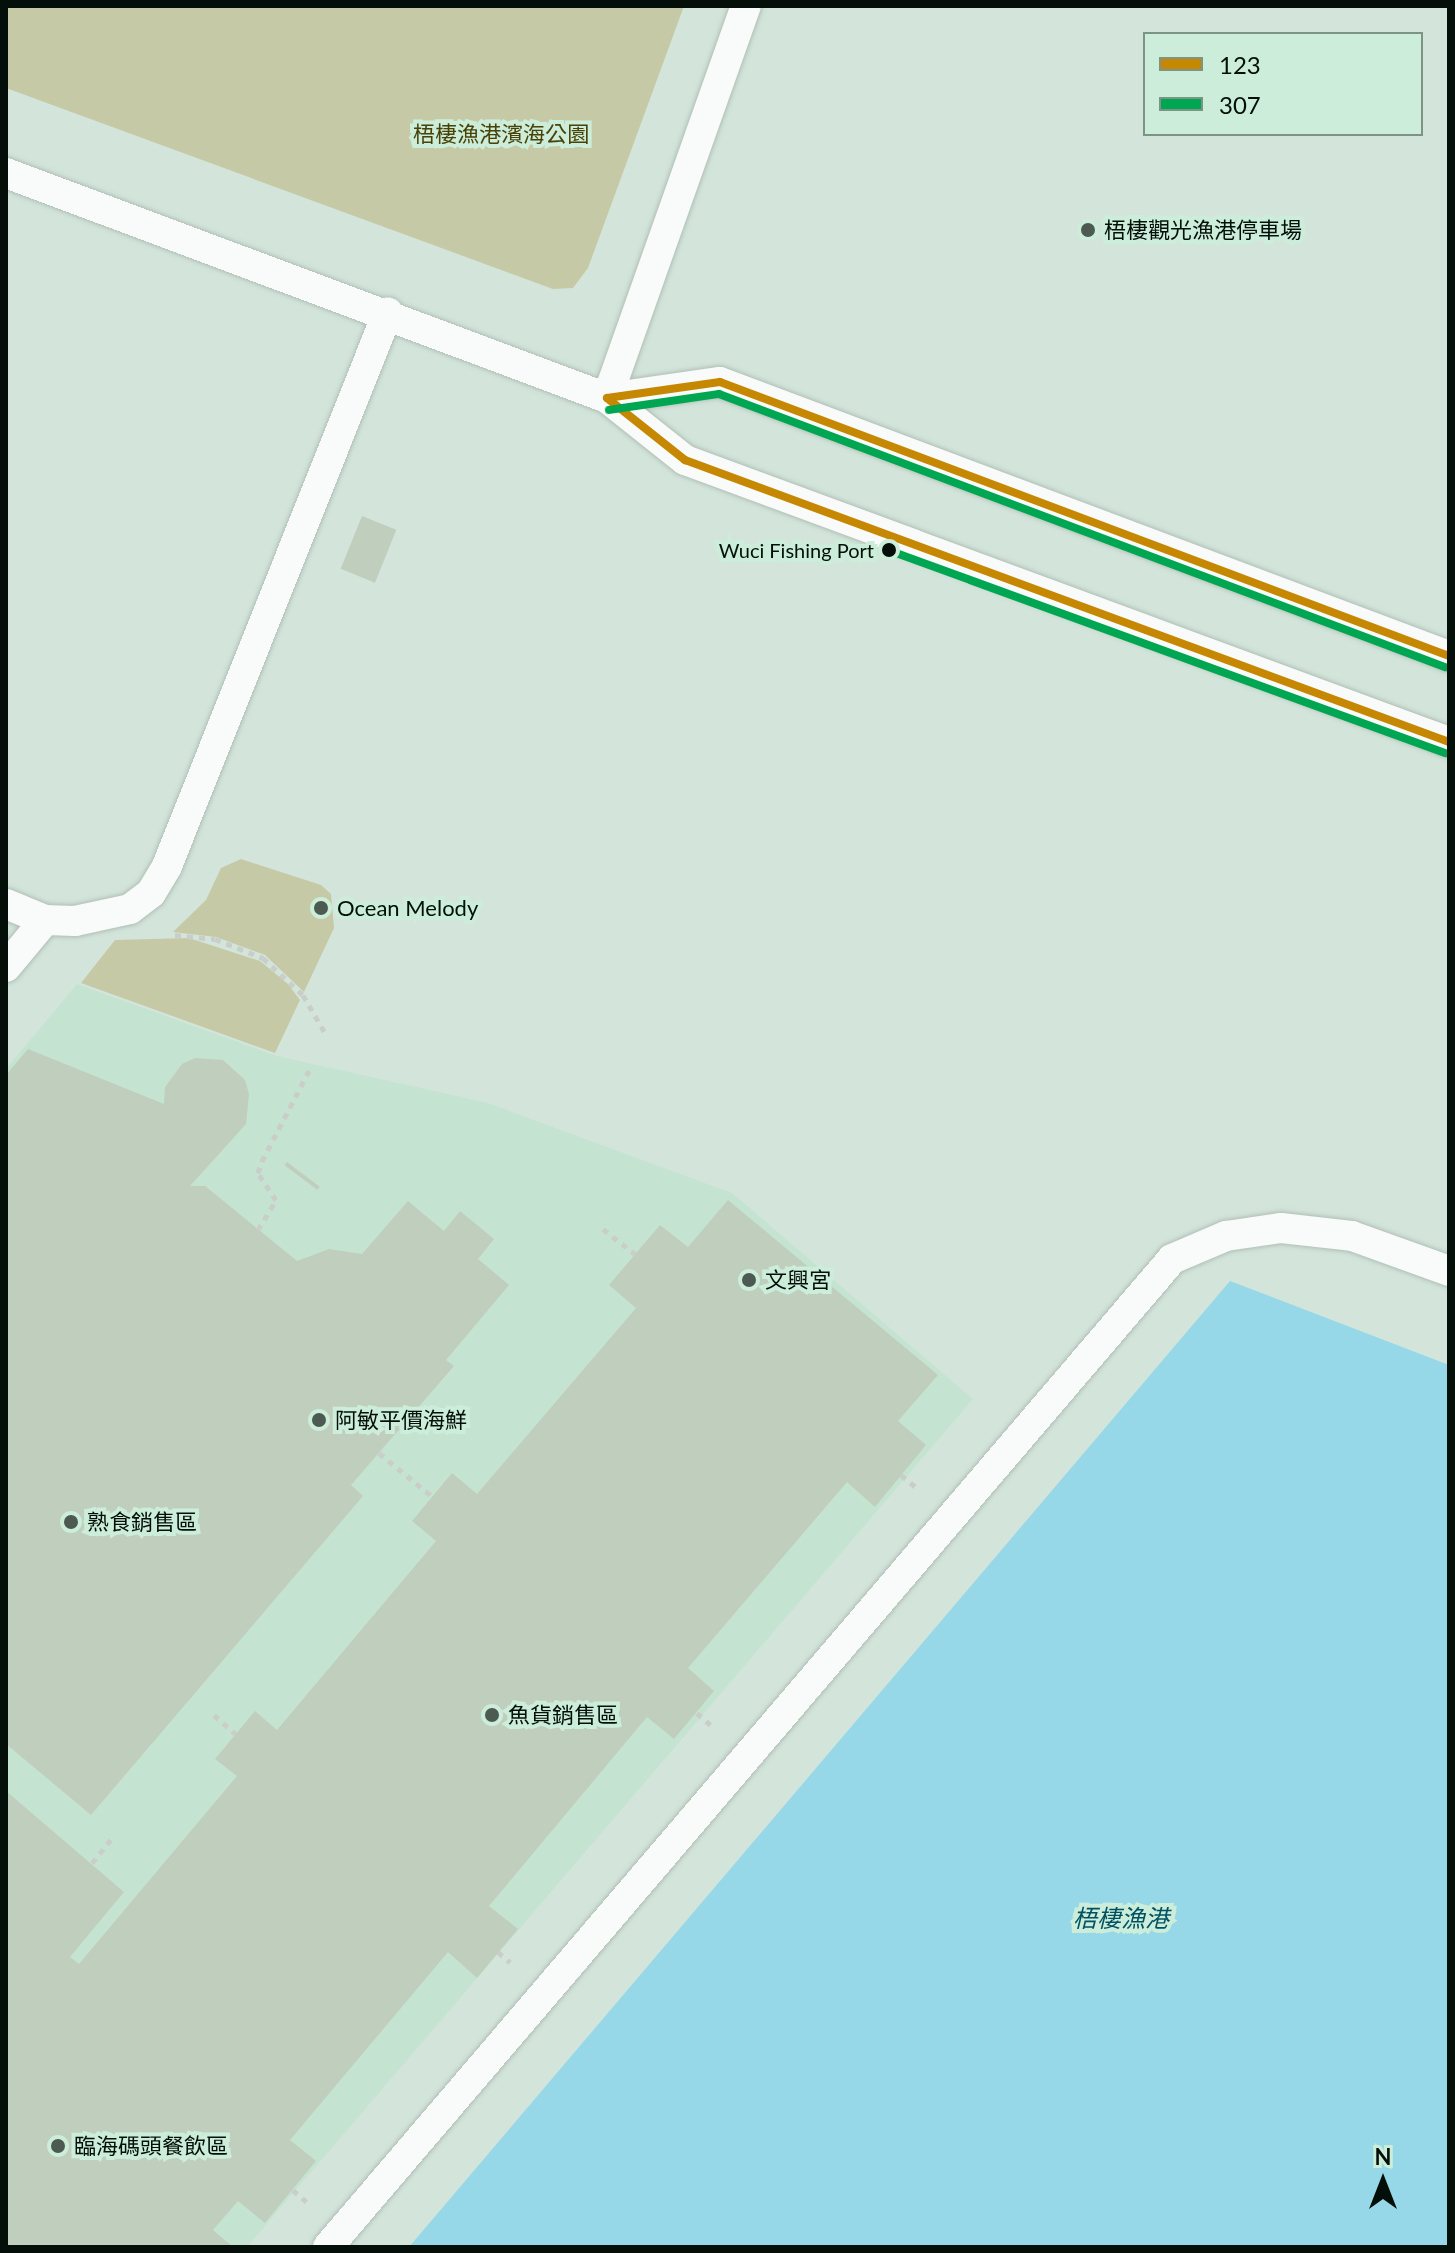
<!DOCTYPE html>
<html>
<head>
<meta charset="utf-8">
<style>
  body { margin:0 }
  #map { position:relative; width:1455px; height:2253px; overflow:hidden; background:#d3e5da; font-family:Lato,"Noto Sans TC",sans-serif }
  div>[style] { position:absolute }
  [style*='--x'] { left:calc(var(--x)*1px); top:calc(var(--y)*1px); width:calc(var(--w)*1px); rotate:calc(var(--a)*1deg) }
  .built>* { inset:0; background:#c5e3d1 }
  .green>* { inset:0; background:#c6c9a6 }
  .water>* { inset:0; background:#96d8e8 }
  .building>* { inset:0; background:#c0cebd; transform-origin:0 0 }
  .path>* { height:5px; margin-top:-2.5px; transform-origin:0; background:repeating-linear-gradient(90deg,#c9cecb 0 6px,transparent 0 12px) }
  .roads { filter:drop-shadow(0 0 2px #b1bfb7) drop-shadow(0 0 2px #b1bfb7) }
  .lane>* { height:30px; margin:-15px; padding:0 15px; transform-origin:15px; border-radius:15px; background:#f8fbf9 }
  .bus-1>* { height:8px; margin:-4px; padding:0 4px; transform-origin:4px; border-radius:4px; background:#c68802 }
  .bus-2>* { height:8px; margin:-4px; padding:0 4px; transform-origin:4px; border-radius:4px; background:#00a651 }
  .dots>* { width:22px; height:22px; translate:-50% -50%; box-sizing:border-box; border:4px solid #cbedd9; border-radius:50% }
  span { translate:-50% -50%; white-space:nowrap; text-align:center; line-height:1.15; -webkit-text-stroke:8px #cbedd9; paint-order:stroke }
  .bus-label { font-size:20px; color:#040f09 }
  .right { translate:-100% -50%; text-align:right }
  .park-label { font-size:22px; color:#4a4107 }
  .poi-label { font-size:22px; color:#040f09 }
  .left { translate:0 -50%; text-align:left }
  .water-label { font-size:24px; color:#005163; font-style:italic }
  .frame { position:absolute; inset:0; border:8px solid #040f09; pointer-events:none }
  .legend { position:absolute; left:1143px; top:32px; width:280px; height:104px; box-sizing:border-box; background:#cbedd9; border:2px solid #7b9486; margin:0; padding:10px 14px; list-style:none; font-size:24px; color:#040f09 }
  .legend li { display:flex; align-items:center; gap:16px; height:40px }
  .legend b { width:40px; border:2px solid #7b9486 }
  .north { position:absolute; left:1343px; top:2141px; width:80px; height:80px; -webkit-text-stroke:6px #cbedd9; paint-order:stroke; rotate:0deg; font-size:22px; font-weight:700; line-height:32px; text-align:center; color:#040f09 }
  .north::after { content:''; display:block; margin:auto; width:28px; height:36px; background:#040f09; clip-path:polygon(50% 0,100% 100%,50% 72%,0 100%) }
</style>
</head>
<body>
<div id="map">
  <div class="built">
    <div style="clip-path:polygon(77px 984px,277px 1056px,488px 1103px,732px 1193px,973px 1399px,247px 2247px,6px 2247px,6px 1069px)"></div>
  </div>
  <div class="green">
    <div style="clip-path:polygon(6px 6px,684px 6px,588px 268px,573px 288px,553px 289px,6px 88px)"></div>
    <div style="clip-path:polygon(241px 859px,321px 885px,331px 894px,334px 928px,304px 992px,265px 955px,216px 937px,173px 932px,206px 900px,221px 868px)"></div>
    <div style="clip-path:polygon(189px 938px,260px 961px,288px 984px,300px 1000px,275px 1053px,81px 983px,115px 940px)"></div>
  </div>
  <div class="water">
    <div style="clip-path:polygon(1230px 1281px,1449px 1365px,1449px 2247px,409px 2247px)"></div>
  </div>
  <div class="building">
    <div style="left:362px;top:516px;width:37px;height:57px;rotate:22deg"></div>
    <div style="clip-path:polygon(28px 1049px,164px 1104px,165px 1087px,182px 1064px,195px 1058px,223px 1060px,245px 1080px,249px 1094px,246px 1124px,190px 1186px,205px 1186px,297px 1261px,329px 1249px,362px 1254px,408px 1201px,444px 1231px,460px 1211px,494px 1239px,478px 1259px,509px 1285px,446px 1360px,454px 1366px,351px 1485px,363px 1496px,91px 1815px,6px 1744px,6px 1075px)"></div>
    <div style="left:287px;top:1162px;width:41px;height:4px;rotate:37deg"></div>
    <div style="clip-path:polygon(728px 1200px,938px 1375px,898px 1421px,926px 1445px,875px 1507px,847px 1482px,688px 1668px,714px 1691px,674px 1739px,647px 1717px,489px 1906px,518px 1929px,477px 1978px,448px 1952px,290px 2140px,316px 2161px,265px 2223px,238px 2201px,213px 2230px,233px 2247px,6px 2247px,6px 1791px,124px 1892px,70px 1957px,79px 1964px,237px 1776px,215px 1759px,255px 1711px,277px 1730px,436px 1541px,412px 1521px,452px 1473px,477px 1494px,636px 1308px,609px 1285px,660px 1225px,688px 1247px)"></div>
  </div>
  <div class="path">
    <div style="--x:175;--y:935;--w:40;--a:5.7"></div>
    <div style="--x:215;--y:939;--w:52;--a:21.6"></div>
    <div style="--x:263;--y:958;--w:54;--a:42.8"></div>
    <div style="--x:303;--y:995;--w:44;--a:59.9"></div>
    <div style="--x:603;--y:1229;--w:41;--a:38"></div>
    <div style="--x:258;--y:1230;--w:35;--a:-59"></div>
    <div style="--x:276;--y:1200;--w:32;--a:-124"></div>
    <div style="--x:258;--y:1173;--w:13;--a:-72"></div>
    <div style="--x:262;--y:1161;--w:106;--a:-62.5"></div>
    <div style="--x:379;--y:1453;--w:70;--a:39.2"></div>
    <div style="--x:901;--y:1475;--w:19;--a:39"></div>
    <div style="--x:697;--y:1713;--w:18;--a:41"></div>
    <div style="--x:214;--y:1715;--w:29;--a:41"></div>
    <div style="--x:92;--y:1863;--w:36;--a:-51"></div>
    <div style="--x:498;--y:1952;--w:16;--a:40"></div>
    <div style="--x:293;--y:2190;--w:18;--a:41"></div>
  </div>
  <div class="roads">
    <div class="lane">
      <div style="--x:6;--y:173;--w:642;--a:20.52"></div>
      <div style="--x:607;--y:398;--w:100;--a:38.5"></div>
      <div style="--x:685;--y:460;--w:814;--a:20.26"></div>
      <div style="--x:607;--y:398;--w:114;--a:-8.1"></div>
      <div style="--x:720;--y:382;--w:779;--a:20.6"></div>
      <div style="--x:607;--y:398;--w:416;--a:-70.5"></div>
      <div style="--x:6;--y:904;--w:42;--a:22.3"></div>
      <div style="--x:45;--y:920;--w:30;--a:2"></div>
      <div style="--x:75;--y:921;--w:56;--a:-12.3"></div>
      <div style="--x:130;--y:909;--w:26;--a:-37"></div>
      <div style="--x:151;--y:893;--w:31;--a:-59"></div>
      <div style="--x:167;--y:866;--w:596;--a:-68.25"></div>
      <div style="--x:6;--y:967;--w:61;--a:-50.3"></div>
      <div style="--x:328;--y:2247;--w:1299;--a:-49.49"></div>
      <div style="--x:1172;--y:1259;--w:59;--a:-23.1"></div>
      <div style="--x:1226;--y:1236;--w:56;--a:-8.3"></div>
      <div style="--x:1281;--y:1228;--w:71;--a:6.4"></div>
      <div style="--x:1352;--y:1236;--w:103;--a:19.8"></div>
    </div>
  </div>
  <div class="bus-1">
    <div style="--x:607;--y:398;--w:100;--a:38.5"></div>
    <div style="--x:685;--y:460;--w:814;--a:20.26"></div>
    <div style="--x:607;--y:398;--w:114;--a:-8.1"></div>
    <div style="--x:720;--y:382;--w:779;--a:20.6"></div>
  </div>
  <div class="bus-2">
    <div style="--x:609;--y:410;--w:111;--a:-8.3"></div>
    <div style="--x:719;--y:394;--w:776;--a:20.61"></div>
    <div style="--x:885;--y:549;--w:596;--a:20.02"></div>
  </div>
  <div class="dots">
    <div style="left:1088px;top:230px;background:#4c5a52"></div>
    <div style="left:889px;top:550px;background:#040f09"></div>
    <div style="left:321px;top:908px;background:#4c5a52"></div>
    <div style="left:749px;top:1280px;background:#4c5a52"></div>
    <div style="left:319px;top:1420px;background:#4c5a52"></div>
    <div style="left:71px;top:1522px;background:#4c5a52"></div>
    <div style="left:492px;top:1715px;background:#4c5a52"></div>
    <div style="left:58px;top:2146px;background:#4c5a52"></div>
  </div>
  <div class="bus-label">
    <span class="right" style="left:874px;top:550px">Wuci Fishing Port</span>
  </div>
  <div class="park-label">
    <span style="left:501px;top:134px">梧棲漁港濱海公園</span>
  </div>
  <div class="poi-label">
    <span class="left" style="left:1104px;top:230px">梧棲觀光漁港停車場</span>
    <span class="left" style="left:337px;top:908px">Ocean Melody</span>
    <span class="left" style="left:765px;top:1280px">文興宮</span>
    <span class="left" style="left:335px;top:1420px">阿敏平價海鮮</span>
    <span class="left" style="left:87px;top:1522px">熟食銷售區</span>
    <span class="left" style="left:508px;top:1715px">魚貨銷售區</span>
    <span class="left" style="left:74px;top:2146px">臨海碼頭餐飲區</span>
  </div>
  <div class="water-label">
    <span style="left:1121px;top:1918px">梧棲漁港</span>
  </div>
  <div class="frame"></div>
  <ul class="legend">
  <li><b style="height:10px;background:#c68802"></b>123</li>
  <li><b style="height:10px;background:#00a651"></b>307</li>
  </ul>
  <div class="north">N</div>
</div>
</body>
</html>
